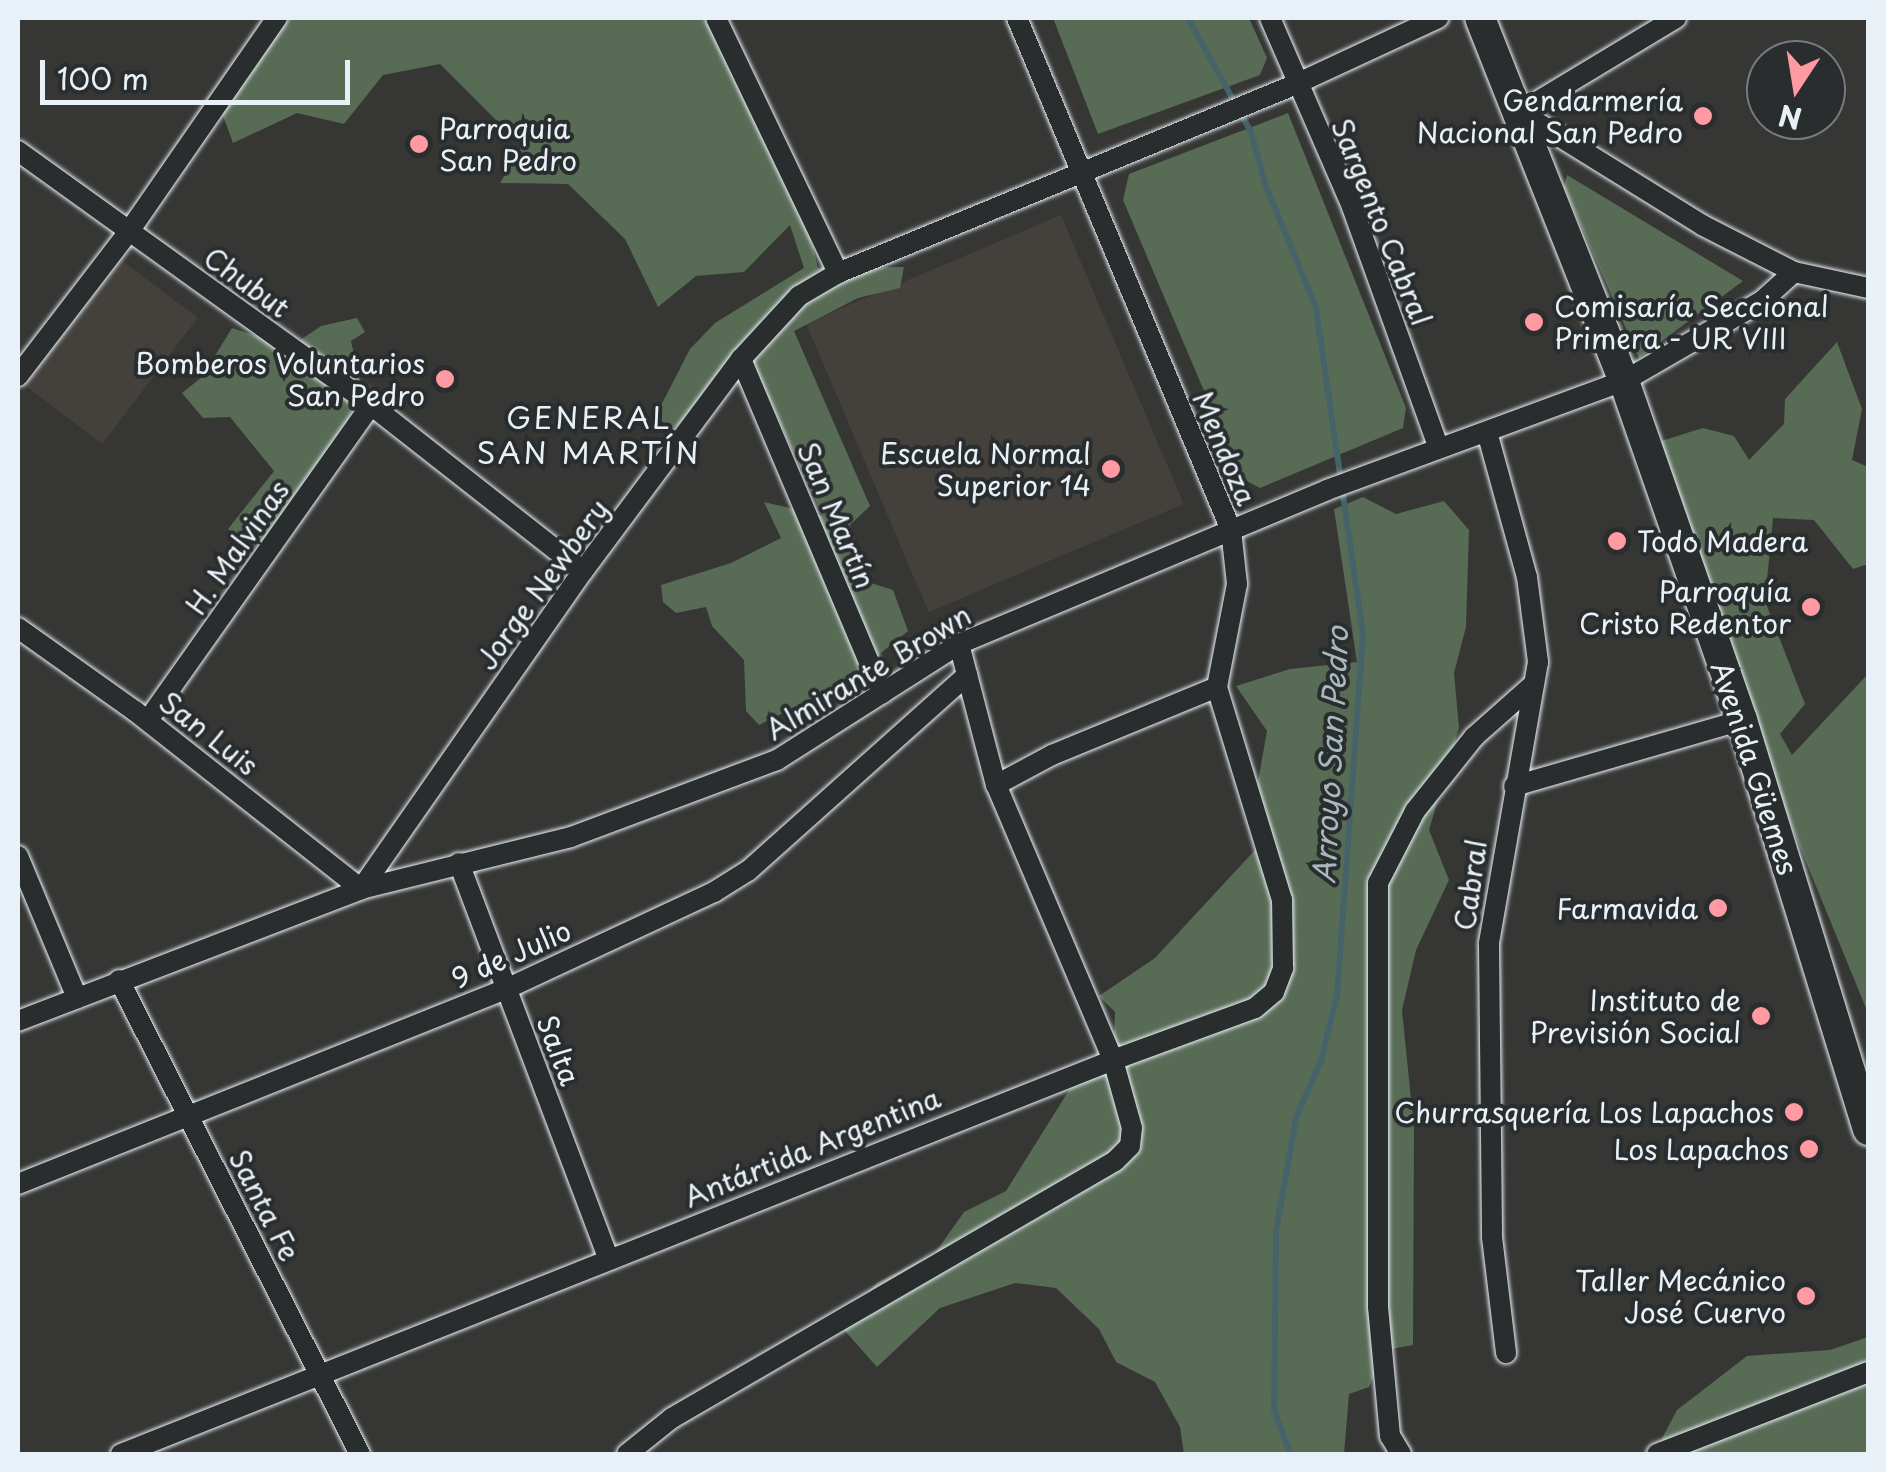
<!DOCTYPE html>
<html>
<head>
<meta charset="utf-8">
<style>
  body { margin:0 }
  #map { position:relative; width:1886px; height:1472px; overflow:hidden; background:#363634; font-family:"Playpen Sans",sans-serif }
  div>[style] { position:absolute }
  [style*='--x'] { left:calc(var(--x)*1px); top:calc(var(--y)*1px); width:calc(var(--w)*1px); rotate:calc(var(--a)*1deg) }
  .built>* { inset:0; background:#44403b; transform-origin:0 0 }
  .green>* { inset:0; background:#586b55 }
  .stream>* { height:6px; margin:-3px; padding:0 3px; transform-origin:3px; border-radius:3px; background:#46636a }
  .roads { filter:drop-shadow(0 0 2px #e8f1f8) drop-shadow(0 0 2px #e8f1f8) }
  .street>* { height:20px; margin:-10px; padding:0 10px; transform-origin:10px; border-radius:10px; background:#2a2d2e }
  .secondary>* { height:30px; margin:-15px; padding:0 15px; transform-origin:15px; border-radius:15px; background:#2a2d2e }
  .dots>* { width:28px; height:28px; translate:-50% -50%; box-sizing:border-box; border:5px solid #2a2d2e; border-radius:50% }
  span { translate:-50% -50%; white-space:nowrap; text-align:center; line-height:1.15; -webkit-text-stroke:8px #2a2d2e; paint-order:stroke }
  .poi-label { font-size:28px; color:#e8f1f8 }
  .right { translate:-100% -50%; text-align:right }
  .left { translate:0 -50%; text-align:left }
  .street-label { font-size:28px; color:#e8f1f8 }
  .neighbourhood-label { font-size:30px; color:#e8f1f8; letter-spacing:2.5px }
  .water-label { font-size:30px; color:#a7b8bf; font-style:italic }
  .frame { position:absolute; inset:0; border:20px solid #e8f1f8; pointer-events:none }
  .north { position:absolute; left:1746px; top:40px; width:100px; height:100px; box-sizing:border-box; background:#2a2d2e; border:2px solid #767b7f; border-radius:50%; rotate:192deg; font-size:28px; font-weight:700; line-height:40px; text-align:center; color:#e8f1f8 }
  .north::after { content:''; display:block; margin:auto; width:35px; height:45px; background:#ff9aa2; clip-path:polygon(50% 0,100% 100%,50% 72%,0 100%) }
  .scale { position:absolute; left:40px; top:60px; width:310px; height:45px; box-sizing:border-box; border:5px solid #e8f1f8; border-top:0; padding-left:12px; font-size:30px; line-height:35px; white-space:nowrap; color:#e8f1f8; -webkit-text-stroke:8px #2a2d2e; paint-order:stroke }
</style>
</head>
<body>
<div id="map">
  <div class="built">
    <div style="left:1061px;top:215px;width:314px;height:277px;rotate:67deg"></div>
    <div style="left:117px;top:257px;width:101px;height:158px;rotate:37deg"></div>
  </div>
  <div class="green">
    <div style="clip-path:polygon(290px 18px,706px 18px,806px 220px,818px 268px,904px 267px,900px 288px,858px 298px,794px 331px,870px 506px,850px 525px,868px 582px,893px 590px,908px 631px,844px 683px,759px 725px,746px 711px,744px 660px,712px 626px,706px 607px,676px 613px,663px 602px,661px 585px,731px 563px,781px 538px,764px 502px,823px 516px,751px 360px,673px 429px,655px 417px,690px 349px,715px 323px,804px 268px,790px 225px,744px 272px,696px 276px,658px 307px,625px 239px,568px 184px,500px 183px,522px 146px,440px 64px,383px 75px,344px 124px,297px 113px,233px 143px,219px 105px)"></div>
    <div style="clip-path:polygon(1053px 18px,1249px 18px,1267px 58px,1260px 75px,1098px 134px)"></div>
    <div style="clip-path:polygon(1288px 113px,1406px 408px,1403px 428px,1260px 488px,1241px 478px,1123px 200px,1129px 174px)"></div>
    <div style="clip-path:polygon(1567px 175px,1743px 281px,1639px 358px,1564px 187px)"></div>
    <div style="clip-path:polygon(357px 318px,365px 332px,351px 341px,362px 390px,327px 466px,268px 544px,245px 546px,228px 529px,274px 471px,230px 417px,203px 418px,182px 393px,202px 377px,232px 328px,290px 347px,321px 326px)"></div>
    <div style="clip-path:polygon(1837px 342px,1862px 409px,1852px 460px,1868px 467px,1868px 564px,1853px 569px,1814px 520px,1773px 518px,1765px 601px,1805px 704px,1780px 734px,1792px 755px,1868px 674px,1868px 1013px,1786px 813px,1661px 441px,1703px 428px,1734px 436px,1749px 460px,1784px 424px,1785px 399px)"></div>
    <div style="clip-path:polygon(1363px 497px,1396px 514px,1444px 501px,1469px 530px,1466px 627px,1454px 673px,1459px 728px,1429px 830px,1449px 880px,1416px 950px,1402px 1010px,1414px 1129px,1413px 1345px,1385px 1350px,1369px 1387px,1349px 1394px,1344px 1454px,1184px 1454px,1180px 1427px,1155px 1382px,1116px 1362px,1099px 1329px,1056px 1288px,1015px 1283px,940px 1308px,877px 1367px,838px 1323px,877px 1283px,935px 1253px,964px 1212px,1006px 1191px,1076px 1079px,1113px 1060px,1115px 1012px,1099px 996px,1155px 958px,1255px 850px,1251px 820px,1267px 731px,1236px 686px,1290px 669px,1357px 662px,1334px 509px)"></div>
    <div style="clip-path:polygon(1868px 1337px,1868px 1454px,1661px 1454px,1658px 1446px,1677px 1410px,1747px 1356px,1830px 1350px)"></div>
  </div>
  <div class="stream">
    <div style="--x:1188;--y:18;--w:130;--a:61.1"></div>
    <div style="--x:1251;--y:132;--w:56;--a:74.5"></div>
    <div style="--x:1266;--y:186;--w:132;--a:67.7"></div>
    <div style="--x:1316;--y:308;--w:328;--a:81.8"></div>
    <div style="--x:1363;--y:633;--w:363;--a:94.1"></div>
    <div style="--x:1337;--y:995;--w:68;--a:103.6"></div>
    <div style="--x:1321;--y:1061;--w:62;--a:113.7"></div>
    <div style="--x:1296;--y:1118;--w:116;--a:100"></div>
    <div style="--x:1276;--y:1232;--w:177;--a:90.6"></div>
    <div style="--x:1274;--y:1409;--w:48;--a:70.4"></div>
  </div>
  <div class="roads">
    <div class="street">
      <div style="--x:716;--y:18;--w:283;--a:64.4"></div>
      <div style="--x:1270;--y:18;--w:206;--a:66.5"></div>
      <div style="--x:1352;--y:207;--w:256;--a:70.2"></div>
      <div style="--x:1676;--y:18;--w:182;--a:148.9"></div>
      <div style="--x:1520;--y:112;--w:214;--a:31.8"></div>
      <div style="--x:1702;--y:225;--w:103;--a:27.1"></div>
      <div style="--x:1794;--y:272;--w:76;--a:12.2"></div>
      <div style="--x:18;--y:151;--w:435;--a:35.7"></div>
      <div style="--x:371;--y:405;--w:269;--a:38.1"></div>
      <div style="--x:741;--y:359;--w:363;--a:67.1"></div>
      <div style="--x:18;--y:376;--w:184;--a:-52.5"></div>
      <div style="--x:130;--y:230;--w:258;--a:-55.3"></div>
      <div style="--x:1487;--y:432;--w:150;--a:74.6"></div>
      <div style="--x:1527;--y:577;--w:86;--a:82.6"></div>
      <div style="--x:1538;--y:662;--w:286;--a:99.9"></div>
      <div style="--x:1489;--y:944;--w:293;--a:89.4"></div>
      <div style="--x:1492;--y:1237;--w:117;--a:83.1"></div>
      <div style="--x:18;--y:628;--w:143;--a:35.4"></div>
      <div style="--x:135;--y:711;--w:288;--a:38.2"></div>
      <div style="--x:361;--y:889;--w:388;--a:-55.1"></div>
      <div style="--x:583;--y:571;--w:264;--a:-53.3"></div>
      <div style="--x:741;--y:359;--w:86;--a:-47.4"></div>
      <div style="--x:799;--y:296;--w:45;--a:-30.5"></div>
      <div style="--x:838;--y:273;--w:495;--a:-22.4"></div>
      <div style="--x:1296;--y:84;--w:157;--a:-24.9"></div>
      <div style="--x:148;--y:720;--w:386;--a:-54.7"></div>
      <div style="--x:996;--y:785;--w:64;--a:-28.2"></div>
      <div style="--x:1052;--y:755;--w:178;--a:-22.4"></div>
      <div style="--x:1217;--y:687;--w:105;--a:-79"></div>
      <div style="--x:1237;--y:584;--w:54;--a:-96.3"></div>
      <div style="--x:1231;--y:530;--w:555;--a:-112.68"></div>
      <div style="--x:1514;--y:786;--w:237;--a:-16.1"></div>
      <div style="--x:18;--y:856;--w:154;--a:67.4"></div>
      <div style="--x:459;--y:863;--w:421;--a:69.3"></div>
      <div style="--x:119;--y:980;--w:532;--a:63.05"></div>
      <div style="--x:18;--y:1021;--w:368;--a:-21"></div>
      <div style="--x:361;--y:889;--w:216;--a:-13.9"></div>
      <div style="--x:571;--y:837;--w:220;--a:-20.5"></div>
      <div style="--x:777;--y:760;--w:216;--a:-32.5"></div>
      <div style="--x:959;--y:644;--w:399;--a:-22.7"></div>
      <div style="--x:1327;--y:490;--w:316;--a:-20.2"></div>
      <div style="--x:1624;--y:381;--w:160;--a:-30.1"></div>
      <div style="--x:1762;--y:301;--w:43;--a:-42.2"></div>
      <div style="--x:18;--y:1184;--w:526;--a:-21.78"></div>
      <div style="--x:506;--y:989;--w:230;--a:-25"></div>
      <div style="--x:714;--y:892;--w:40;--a:-32"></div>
      <div style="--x:748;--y:871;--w:294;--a:-41.8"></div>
      <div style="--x:121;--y:1454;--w:1067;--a:-21.66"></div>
      <div style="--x:1113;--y:1060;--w:299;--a:-113"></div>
      <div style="--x:996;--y:785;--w:146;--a:-104.7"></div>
      <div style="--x:627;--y:1454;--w:58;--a:-38.7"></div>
      <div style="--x:672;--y:1418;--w:512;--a:-30.12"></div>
      <div style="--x:1115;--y:1161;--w:21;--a:-45"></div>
      <div style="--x:1130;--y:1146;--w:18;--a:-84"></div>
      <div style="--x:1132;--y:1128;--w:71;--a:-105.6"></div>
      <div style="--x:1113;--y:1060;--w:151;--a:-20.1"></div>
      <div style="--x:1255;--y:1008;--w:25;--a:-40"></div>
      <div style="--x:1274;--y:992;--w:26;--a:-69"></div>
      <div style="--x:1283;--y:968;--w:68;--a:-90.8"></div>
      <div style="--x:1282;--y:900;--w:223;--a:-107"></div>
      <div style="--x:1401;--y:1454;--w:21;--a:-121"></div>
      <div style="--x:1390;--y:1436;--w:130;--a:-95.3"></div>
      <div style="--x:1378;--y:1307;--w:424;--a:-90"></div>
      <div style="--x:1378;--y:883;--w:81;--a:-62.8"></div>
      <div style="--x:1415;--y:811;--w:95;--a:-51.4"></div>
      <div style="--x:1474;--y:737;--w:80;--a:-41.5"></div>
      <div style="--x:1657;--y:1454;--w:226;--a:-21.2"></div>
    </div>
    <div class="secondary">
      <div style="--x:1480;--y:18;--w:391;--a:68.4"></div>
      <div style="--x:1624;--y:381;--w:359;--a:70.8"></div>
      <div style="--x:1742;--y:720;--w:429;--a:72.9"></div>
    </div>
  </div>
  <div class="dots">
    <div style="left:1703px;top:116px;background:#ff9aa2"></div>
    <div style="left:419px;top:144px;background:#ff9aa2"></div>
    <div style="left:1534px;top:322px;background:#ff9aa2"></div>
    <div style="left:445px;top:379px;background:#ff9aa2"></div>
    <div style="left:1111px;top:469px;background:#ff9aa2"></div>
    <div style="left:1617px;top:541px;background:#ff9aa2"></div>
    <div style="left:1811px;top:607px;background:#ff9aa2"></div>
    <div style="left:1718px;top:908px;background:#ff9aa2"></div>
    <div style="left:1761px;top:1016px;background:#ff9aa2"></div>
    <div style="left:1794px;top:1112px;background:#ff9aa2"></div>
    <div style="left:1809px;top:1149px;background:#ff9aa2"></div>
    <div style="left:1806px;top:1296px;background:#ff9aa2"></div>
  </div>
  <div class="poi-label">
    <span class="right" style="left:1683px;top:116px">Gendarmería<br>Nacional San Pedro</span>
    <span class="left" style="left:439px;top:144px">Parroquia<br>San Pedro</span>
    <span class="left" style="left:1554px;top:322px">Comisaría Seccional<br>Primera - UR VIII</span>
    <span class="right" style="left:425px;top:379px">Bomberos Voluntarios<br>San Pedro</span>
    <span class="right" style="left:1091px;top:469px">Escuela Normal<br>Superior 14</span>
    <span class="left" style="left:1637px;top:541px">Todo Madera</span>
    <span class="right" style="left:1791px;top:607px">Parroquía<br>Cristo Redentor</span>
    <span class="right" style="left:1698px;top:908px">Farmavida</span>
    <span class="right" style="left:1741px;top:1016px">Instituto de<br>Previsión Social</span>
    <span class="right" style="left:1774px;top:1112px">Churrasquería Los Lapachos</span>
    <span class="right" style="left:1789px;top:1149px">Los Lapachos</span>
    <span class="right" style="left:1786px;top:1296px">Taller Mecánico<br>José Cuervo</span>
  </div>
  <div class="street-label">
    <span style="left:1382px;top:222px;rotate:68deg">Sargento Cabral</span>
    <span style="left:247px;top:282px;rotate:36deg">Chubut</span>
    <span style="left:1225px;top:448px;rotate:67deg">Mendoza</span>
    <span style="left:837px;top:515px;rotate:67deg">San Martín</span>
    <span style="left:237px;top:547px;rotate:-55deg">H. Malvinas</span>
    <span style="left:542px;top:584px;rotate:-54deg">Jorge Newbery</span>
    <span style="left:868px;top:672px;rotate:-31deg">Almirante Brown</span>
    <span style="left:209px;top:733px;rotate:38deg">San Luis</span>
    <span style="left:1755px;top:768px;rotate:72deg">Avenida Güemes</span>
    <span style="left:1470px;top:885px;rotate:-82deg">Cabral</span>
    <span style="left:511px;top:954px;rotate:-24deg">9 de Julio</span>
    <span style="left:559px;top:1050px;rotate:69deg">Salta</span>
    <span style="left:812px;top:1147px;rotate:-22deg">Antártida Argentina</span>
    <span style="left:265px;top:1205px;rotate:63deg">Santa Fe</span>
  </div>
  <div class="neighbourhood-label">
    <span style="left:589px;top:434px">GENERAL<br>SAN MARTÍN</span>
  </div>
  <div class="water-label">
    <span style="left:1330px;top:755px;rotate:-87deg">Arroyo San Pedro</span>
  </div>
  <div class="frame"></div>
  <div class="north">N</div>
  <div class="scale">100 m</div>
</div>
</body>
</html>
